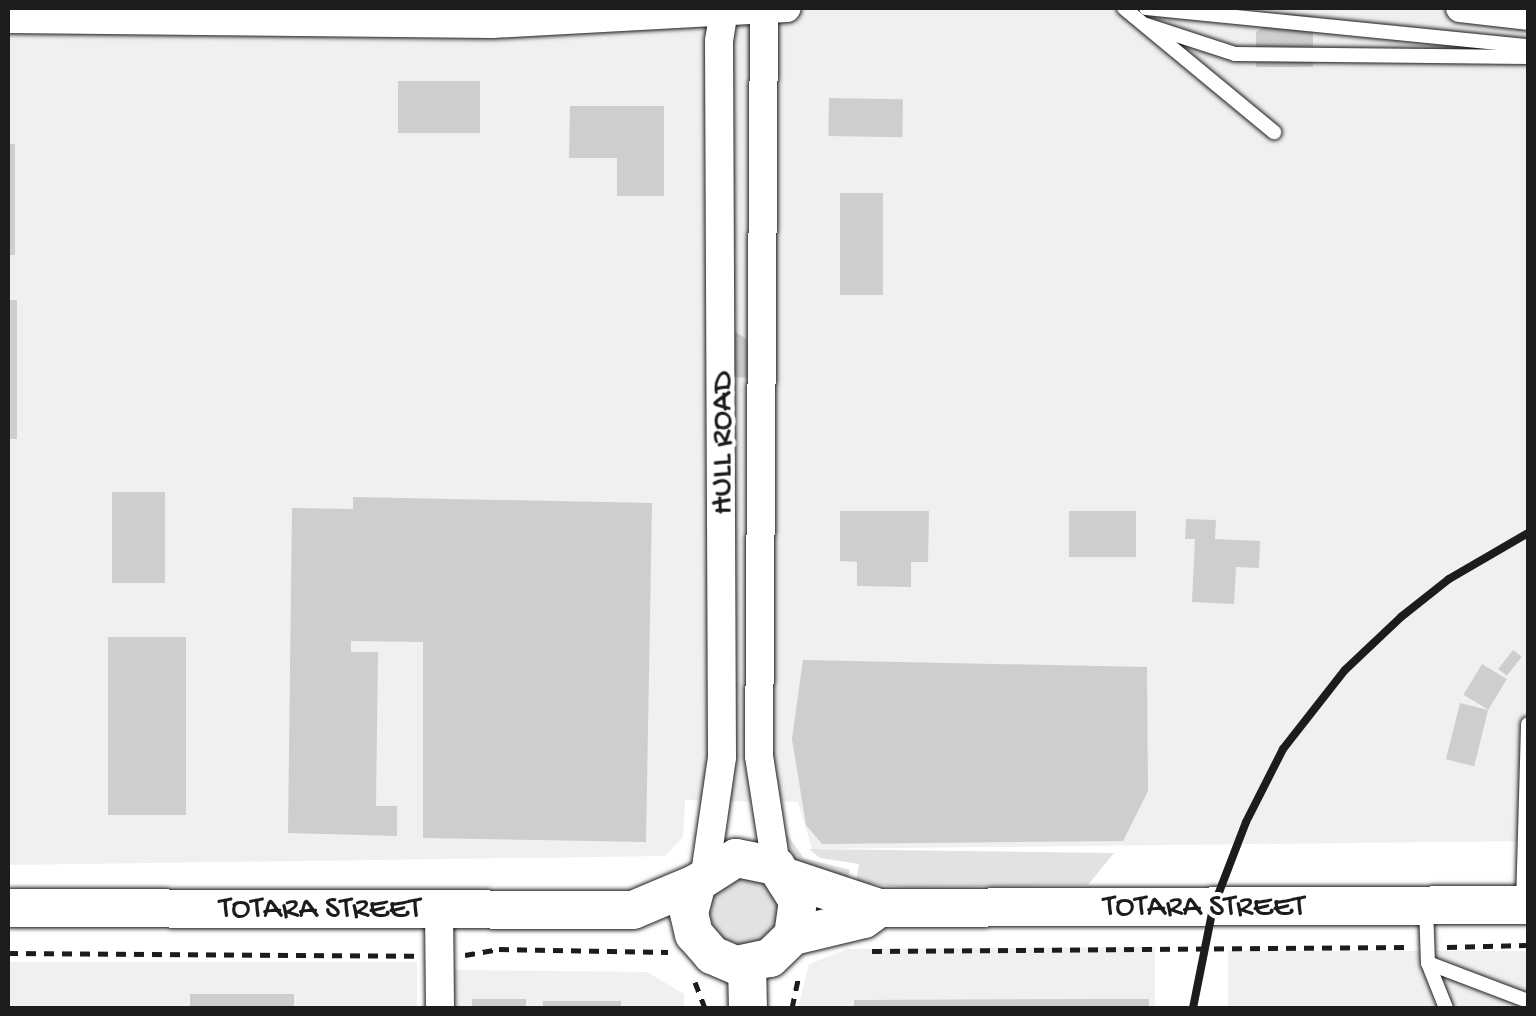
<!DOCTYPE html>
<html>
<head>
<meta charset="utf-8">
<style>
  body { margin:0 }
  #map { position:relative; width:1536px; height:1016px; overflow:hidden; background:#fff; font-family:"Gochi Hand",sans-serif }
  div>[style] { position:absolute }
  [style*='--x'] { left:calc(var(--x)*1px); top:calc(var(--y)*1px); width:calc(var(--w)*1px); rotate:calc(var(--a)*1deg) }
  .built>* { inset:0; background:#f0f0f0; transform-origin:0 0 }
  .green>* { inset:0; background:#e2e2e2 }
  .round { border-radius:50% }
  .building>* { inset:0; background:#cecece; transform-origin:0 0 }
  .path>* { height:5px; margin-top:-2.5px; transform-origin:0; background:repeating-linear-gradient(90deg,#1c1c1c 0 10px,transparent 0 18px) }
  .roads { filter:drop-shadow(0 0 2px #1c1c1c) drop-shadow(0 0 2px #1c1c1c) }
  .lane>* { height:14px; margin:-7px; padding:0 7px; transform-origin:7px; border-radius:7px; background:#fff }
  .street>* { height:28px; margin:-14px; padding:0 14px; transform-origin:14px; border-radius:14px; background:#fff }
  .secondary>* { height:38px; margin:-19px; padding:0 19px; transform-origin:19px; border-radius:19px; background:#fff }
  .rail>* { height:8px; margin:-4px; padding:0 4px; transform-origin:4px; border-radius:4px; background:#1c1c1c }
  span { translate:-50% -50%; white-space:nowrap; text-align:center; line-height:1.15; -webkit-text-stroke:8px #fff; paint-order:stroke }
  .street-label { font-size:32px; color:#1c1c1c }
  .frame { position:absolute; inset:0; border:10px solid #1c1c1c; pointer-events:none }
</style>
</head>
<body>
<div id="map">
  <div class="built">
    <div style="clip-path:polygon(8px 8px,1528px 8px,1528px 841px,812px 849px,798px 802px,685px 800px,683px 837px,665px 856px,8px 865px)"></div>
    <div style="clip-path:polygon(1155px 947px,1155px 1008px,798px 1008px,809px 964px,848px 949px)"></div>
    <div style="left:1528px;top:951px;width:57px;height:300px;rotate:90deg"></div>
    <div style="left:417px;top:962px;width:46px;height:409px;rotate:90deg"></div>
    <div style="clip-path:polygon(449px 970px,647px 972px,684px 994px,684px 1008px,449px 1008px)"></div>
  </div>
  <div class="green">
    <div style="clip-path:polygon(782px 828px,804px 858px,850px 870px,847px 881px,795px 861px)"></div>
    <div style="clip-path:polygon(809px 849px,1114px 853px,1088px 885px,905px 887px,856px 883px,859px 864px,820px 858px)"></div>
    <div class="round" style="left:710px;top:877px;width:68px;height:68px"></div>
  </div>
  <div class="building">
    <div style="clip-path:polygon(1286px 14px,1313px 16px,1313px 67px,1256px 67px,1256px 32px)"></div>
    <div style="left:398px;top:81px;width:82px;height:52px"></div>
    <div style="left:829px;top:98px;width:74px;height:38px;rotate:1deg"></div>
    <div style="clip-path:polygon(570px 106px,664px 106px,664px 196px,617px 196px,617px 158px,569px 158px)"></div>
    <div style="left:8px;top:144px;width:7px;height:111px"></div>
    <div style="left:840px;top:193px;width:43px;height:102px"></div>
    <div style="left:8px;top:300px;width:9px;height:139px"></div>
    <div style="clip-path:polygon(735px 332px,747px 339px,750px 378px,731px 377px)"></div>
    <div style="left:112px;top:492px;width:53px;height:91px"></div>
    <div style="clip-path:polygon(353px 497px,652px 503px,646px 842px,423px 838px,423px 642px,351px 641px,351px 652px,378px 652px,376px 806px,397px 806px,397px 836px,288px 833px,292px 508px,353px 509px)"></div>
    <div style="clip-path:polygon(840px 511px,929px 511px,928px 562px,911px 562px,911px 587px,857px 586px,857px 562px,840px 561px)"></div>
    <div style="left:1069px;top:511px;width:67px;height:46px"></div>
    <div style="clip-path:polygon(1186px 519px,1216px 520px,1215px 539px,1260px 541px,1259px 568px,1236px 567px,1234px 604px,1192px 602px,1195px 539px,1185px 539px)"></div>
    <div style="left:108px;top:637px;width:78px;height:178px"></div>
    <div style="left:1513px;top:650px;width:11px;height:24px;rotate:38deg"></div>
    <div style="clip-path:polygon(803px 660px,1147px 667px,1148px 791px,1123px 841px,822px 844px,806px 825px,792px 739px)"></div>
    <div style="left:1482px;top:664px;width:29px;height:36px;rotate:31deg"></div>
    <div style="left:1460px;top:703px;width:29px;height:58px;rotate:14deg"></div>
    <div style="left:190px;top:994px;width:104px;height:14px"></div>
    <div style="left:472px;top:999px;width:54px;height:9px"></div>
    <div style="clip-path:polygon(1097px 999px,1149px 999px,1149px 1008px,854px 1008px,854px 1000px)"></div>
    <div style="left:543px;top:1001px;width:78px;height:7px"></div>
  </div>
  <div class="path">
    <div style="--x:1447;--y:947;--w:81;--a:-1.4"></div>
    <div style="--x:872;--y:951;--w:539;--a:-0.43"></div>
    <div style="--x:8;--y:953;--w:406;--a:0.4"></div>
    <div style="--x:465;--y:955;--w:35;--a:-10"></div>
    <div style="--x:499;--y:949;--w:169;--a:1"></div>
    <div style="--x:695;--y:982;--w:28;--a:69"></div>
    <div style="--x:792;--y:1008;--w:34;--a:-78"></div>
  </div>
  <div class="roads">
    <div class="lane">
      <div style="--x:1124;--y:8;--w:195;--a:39.6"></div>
      <div style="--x:1146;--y:8;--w:384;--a:5.7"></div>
      <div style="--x:1146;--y:25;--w:94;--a:18"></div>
      <div style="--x:1235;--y:54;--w:293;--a:0.6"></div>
      <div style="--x:1523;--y:905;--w:181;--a:-88.4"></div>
      <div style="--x:1426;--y:907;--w:56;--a:88"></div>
      <div style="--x:1428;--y:963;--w:48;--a:68.2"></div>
      <div style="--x:1428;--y:963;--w:107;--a:20.8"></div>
    </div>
    <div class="street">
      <div style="--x:1460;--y:8;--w:68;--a:6.7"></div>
      <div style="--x:764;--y:9;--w:747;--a:90.38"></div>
      <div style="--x:759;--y:756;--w:111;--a:81.2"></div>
      <div style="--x:8;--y:19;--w:484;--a:0.6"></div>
      <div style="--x:492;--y:24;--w:295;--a:-3.1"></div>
      <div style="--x:705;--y:874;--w:118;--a:-81.7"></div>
      <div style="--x:722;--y:757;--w:716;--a:-90.24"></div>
      <div style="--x:719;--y:41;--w:30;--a:-81"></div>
      <div style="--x:439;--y:911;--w:97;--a:89.4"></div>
    </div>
    <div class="secondary">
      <div style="--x:789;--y:878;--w:95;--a:18.4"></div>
      <div style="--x:8;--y:908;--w:625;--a:0.18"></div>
      <div style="--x:633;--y:910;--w:69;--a:-22.9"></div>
      <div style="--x:793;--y:936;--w:35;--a:-82"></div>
      <div style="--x:798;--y:901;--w:41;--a:-122.2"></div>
      <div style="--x:776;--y:866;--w:41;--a:-168.7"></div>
      <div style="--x:736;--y:858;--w:46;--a:147.3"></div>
      <div style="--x:697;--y:883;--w:31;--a:105"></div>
      <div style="--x:689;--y:913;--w:22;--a:77"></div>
      <div style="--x:694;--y:934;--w:28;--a:49"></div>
      <div style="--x:712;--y:955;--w:26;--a:23"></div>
      <div style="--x:736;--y:965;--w:35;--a:-12"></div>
      <div style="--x:770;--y:958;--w:32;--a:-44"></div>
      <div style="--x:793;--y:936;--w:73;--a:-13.5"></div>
      <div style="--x:864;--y:919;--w:19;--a:-36"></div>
      <div style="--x:879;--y:908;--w:649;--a:-0.26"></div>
      <div style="--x:747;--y:965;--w:43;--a:88.7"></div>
    </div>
  </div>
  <div class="rail">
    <div style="--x:1193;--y:1008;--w:102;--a:-78.7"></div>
    <div style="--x:1213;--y:908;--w:92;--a:-69"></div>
    <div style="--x:1246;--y:822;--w:82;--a:-63.1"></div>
    <div style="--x:1283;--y:749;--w:100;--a:-51.9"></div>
    <div style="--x:1345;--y:670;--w:77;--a:-43.4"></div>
    <div style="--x:1401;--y:617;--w:61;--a:-38.4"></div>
    <div style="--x:1449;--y:579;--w:91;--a:-30.2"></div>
  </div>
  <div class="street-label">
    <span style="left:724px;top:443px;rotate:-90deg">HULL ROAD</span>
    <span style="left:1204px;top:908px">TOTARA STREET</span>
    <span style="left:320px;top:910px">TOTARA STREET</span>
  </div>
  <div class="frame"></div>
</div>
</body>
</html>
